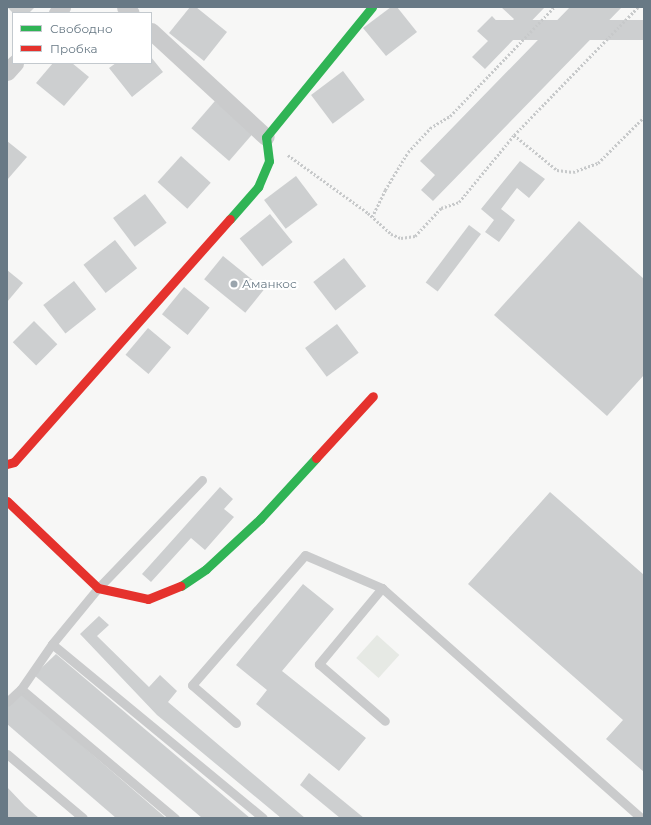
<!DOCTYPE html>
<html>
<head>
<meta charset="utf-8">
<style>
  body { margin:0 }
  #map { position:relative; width:651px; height:825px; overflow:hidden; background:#f7f7f6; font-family:Montserrat,sans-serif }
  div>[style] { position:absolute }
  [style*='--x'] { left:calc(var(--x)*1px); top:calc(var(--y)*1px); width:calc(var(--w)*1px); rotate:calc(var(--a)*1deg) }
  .green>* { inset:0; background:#e6e9e4; transform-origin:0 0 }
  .building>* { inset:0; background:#cdcfd0; transform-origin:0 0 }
  .path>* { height:2.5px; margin-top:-1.25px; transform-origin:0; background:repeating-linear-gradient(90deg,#c7c9ca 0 2px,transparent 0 4px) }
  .lane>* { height:9px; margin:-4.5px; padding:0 4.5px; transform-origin:4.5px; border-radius:4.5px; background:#cacbcc }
  .street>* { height:17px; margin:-8.5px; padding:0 8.5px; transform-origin:8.5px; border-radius:8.5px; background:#cacbcc }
  .fast>* { height:9px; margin:-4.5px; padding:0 4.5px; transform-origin:4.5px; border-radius:4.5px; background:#30b455 }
  .jam>* { height:9px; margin:-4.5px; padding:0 4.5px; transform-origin:4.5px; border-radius:4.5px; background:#e5322d }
  .dots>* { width:11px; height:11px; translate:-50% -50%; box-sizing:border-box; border:2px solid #fff; border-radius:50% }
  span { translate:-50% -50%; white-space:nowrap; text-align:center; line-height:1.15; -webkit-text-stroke:4px #fff; paint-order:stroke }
  .poi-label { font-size:12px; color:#687985 }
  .left { translate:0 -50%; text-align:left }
  .frame { position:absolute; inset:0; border:8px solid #687985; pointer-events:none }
  .legend { position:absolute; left:12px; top:12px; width:140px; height:52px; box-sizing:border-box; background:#fff; border:1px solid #c3c9ce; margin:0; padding:5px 7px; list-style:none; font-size:12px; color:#687985 }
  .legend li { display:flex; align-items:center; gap:8px; height:20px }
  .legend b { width:20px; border:1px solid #c3c9ce }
</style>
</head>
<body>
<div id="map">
  <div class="green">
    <div style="left:377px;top:635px;width:30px;height:31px;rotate:42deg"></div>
  </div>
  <div class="building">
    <div style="clip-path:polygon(7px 7px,35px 7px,29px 13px,13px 13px)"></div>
    <div style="clip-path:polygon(190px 7px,196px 7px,227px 32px,204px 61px,169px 33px)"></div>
    <div style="clip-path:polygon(391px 7px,397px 7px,417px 32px,386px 56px,363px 28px)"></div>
    <div style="clip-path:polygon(501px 7px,545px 7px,485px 69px,472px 57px,488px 41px,477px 31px,492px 16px,504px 29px,514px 19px)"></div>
    <div style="clip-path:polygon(570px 7px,622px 7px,433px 201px,421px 190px,435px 175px,420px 161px)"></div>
    <div style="left:644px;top:20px;width:20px;height:150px;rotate:90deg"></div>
    <div style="clip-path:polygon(151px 57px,163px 72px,132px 97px,109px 68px,116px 63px,151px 63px)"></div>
    <div style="clip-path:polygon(53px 63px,72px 63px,89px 77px,64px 106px,36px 83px)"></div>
    <div style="left:343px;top:71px;width:36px;height:40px;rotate:53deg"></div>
    <div style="left:215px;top:101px;width:50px;height:36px;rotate:41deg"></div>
    <div style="clip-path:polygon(7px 141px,27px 157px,7px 180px)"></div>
    <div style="left:181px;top:156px;width:40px;height:35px;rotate:42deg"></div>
    <div style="clip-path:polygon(520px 161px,545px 179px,529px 198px,517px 188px,501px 209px,515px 220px,499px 242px,485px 232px,494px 220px,481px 209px)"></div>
    <div style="left:296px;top:176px;width:36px;height:40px;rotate:53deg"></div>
    <div style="left:145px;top:194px;width:36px;height:40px;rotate:53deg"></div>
    <div style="left:270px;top:214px;width:36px;height:39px;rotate:51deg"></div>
    <div style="clip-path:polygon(579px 221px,644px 279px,644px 375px,607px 416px,494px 315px)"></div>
    <div style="left:469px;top:225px;width:15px;height:72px;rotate:37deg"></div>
    <div style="left:115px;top:240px;width:36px;height:40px;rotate:52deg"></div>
    <div style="left:223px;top:256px;width:53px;height:30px;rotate:39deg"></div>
    <div style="left:344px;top:258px;width:36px;height:39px;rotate:52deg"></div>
    <div style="clip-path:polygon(7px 270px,23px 283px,7px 302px)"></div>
    <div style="left:74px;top:281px;width:36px;height:39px;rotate:52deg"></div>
    <div style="left:184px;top:287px;width:33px;height:35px;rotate:39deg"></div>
    <div style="left:34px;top:321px;width:33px;height:30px;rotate:45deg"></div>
    <div style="left:337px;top:324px;width:36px;height:40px;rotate:53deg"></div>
    <div style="left:148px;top:328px;width:30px;height:35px;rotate:40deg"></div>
    <div style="clip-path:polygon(220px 487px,233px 499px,224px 509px,234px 517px,205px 550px,191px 538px,151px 582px,142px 574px)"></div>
    <div style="clip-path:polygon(550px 492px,644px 575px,644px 772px,606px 739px,623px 720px,468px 584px)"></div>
    <div style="clip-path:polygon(303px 584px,334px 609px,282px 671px,366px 738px,339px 771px,256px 704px,267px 690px,236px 665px)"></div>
    <div style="clip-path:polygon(99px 616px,109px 625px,97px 636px,149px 687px,160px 675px,177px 691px,168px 702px,305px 818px,281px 818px,157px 715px,80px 634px)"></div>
    <div style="clip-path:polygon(56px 654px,250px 818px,202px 818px,34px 675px)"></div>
    <div style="clip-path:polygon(20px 692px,166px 818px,116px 818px,7px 724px,7px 708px)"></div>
    <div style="clip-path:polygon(309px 773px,364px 818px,340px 818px,300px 785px)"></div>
    <div style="clip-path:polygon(7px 787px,25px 806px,39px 818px,7px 818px)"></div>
  </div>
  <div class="path">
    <div style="--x:514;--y:135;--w:55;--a:39.1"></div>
    <div style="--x:557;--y:170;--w:16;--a:7"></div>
    <div style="--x:573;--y:172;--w:27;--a:-20"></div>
    <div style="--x:598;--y:163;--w:65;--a:-45"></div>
    <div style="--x:288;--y:155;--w:99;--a:35.9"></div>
    <div style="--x:368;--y:213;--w:31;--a:42"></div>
    <div style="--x:391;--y:234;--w:11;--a:22"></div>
    <div style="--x:401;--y:238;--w:14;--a:-8"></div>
    <div style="--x:415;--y:236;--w:38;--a:-47"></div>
    <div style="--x:441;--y:208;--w:19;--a:-18"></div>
    <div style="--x:459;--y:202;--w:87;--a:-50.6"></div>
    <div style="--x:514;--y:135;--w:178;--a:-45.9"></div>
    <div style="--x:372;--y:217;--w:30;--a:-64"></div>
    <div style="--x:385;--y:190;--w:44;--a:-58.8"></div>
    <div style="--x:408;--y:152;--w:33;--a:-47"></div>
    <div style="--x:430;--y:128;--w:23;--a:-31"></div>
    <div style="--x:450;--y:116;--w:151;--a:-46.3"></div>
  </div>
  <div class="lane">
    <div style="--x:202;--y:480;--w:150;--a:133.9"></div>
    <div style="--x:98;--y:588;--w:72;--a:129.4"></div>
    <div style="--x:52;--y:644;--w:273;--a:39.5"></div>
    <div style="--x:382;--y:588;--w:99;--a:129.7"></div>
    <div style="--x:319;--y:664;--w:87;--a:40.8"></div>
    <div style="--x:21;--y:689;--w:201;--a:40"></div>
    <div style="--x:7;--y:702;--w:19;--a:-43"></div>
    <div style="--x:21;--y:689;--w:55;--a:-55.4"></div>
    <div style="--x:236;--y:723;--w:58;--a:-139.2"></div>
    <div style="--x:192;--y:685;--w:172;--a:-49"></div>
    <div style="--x:305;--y:555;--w:84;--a:23.2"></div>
    <div style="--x:382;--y:588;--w:346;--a:41.6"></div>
    <div style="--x:7;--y:754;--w:99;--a:40.1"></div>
  </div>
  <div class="street">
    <div style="--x:125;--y:7;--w:8;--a:45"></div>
    <div style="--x:57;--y:13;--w:8;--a:-50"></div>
    <div style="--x:151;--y:31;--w:156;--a:42.7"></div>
    <div style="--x:7;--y:72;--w:12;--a:-48"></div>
  </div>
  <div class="fast">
    <div style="--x:230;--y:219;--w:43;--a:-48.8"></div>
    <div style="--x:258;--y:187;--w:28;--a:-67"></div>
    <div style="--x:269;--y:161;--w:24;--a:-97"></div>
    <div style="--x:266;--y:137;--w:168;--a:-50.8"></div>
    <div style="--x:181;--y:586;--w:30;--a:-34"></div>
    <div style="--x:206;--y:569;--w:74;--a:-42.8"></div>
    <div style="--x:260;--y:519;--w:83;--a:-47.4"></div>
  </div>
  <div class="jam">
    <div style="--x:316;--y:458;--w:84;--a:-47.4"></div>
    <div style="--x:7;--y:464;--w:7;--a:-16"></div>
    <div style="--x:14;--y:462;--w:325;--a:-48.4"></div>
    <div style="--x:7;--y:501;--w:126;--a:43.7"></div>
    <div style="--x:98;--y:588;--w:51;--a:12.4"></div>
    <div style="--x:148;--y:599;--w:35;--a:-22"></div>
  </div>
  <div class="dots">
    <div style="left:234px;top:284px;background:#9aa5ad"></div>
  </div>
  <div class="poi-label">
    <span class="left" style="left:242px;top:284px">Аманкос</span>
  </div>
  <div class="frame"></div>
  <ul class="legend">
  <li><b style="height:5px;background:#30b455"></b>Свободно</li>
  <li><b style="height:5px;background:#e5322d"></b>Пробка</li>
  </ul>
</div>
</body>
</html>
